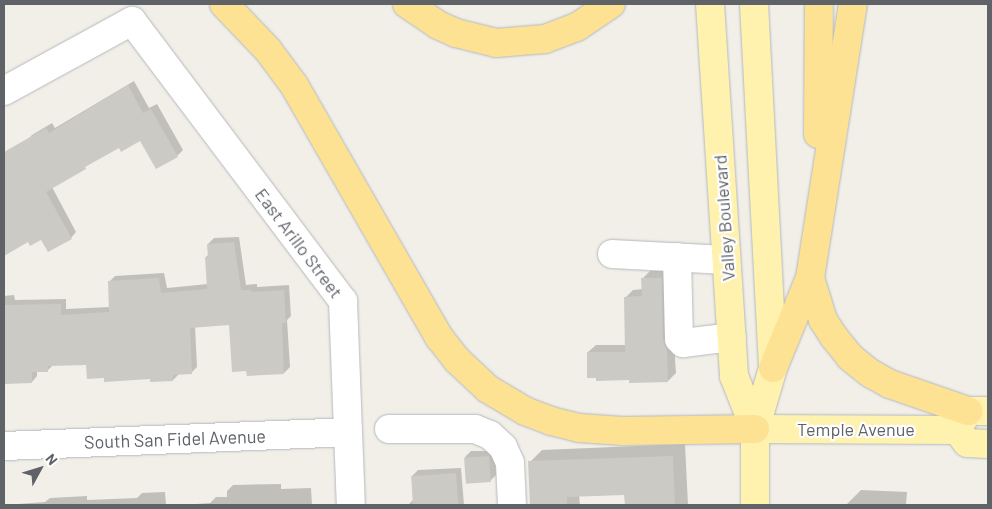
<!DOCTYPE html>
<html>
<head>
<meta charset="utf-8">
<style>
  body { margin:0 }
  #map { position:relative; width:992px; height:509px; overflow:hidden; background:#f1efe8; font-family:Barlow,sans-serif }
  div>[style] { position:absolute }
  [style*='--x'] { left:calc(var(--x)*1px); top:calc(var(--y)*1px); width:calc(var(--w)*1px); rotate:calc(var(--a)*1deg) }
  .shadow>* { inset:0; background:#0003 }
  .building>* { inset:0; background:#cccac5; transform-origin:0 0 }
  .roads { filter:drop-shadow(0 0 1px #b5b8bc) drop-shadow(0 0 1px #b5b8bc) }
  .minor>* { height:28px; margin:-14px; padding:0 14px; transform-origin:14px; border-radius:14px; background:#fff }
  .major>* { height:28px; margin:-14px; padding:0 14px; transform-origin:14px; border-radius:14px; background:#fff2af }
  .highway>* { height:28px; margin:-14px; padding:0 14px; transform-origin:14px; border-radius:14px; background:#fde293 }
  span { translate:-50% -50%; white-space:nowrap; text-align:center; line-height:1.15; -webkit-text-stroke:4.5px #fff; paint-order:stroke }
  .street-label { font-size:18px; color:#5f6368 }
  .frame { position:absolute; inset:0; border:5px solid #5f6368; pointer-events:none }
  .north { position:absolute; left:15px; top:444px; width:50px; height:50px; -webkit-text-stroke:4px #fff; paint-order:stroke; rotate:51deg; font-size:14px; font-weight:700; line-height:20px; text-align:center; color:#5f6368 }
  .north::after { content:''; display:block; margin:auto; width:18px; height:22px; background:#5f6368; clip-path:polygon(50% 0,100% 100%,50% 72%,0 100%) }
</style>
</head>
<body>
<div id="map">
  <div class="shadow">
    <div style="clip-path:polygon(134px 81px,149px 108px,157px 104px,183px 150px,177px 156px,141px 139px,119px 146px,52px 187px,76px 232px,71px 238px,28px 240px,4px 254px,4px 162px,31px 148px,26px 141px,32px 135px,52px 123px,55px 128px)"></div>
    <div style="clip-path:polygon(239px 237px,246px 285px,257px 284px,257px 287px,289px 285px,291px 316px,287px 320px,290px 367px,284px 373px,231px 324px,195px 326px,197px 367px,191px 373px,179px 374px,173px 380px,105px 376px,87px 363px,54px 364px,48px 370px,37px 371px,37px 376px,32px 382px,4px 383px,4px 296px,14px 295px,15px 300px,66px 299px,66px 309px,110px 307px,110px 281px,115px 276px,164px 273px,167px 288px,208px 284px,206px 257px,209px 254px,208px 244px,214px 238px)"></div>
    <div style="clip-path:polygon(669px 270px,676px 373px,668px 381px,630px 379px,588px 352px,596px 345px,626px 345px,626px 297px,633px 290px,643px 289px,642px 279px,650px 271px)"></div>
    <div style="clip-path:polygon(685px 444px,688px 505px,637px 505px,625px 493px,579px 495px,580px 505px,531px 505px,530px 462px,542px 450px)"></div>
    <div style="clip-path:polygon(471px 451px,495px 451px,496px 475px,490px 481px,465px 457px)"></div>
    <div style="clip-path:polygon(461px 468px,464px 505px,408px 505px,413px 500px,412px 476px,418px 470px)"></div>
    <div style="clip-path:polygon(281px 484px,281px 489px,311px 488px,312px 505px,182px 505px,210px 503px,216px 497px,227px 497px,227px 491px,233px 485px)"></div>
    <div style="clip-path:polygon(861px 490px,907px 492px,906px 505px,846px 505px)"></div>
    <div style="clip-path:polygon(165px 492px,166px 505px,4px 505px,45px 502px,50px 498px,87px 496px,87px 500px,137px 498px,142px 493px)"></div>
  </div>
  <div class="building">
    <div style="clip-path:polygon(128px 85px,143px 113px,151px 109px,178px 157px,156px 169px,140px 141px,121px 152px,119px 148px,85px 167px,86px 169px,46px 192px,72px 239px,48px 252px,41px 240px,30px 246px,28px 242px,4px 256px,4px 152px,46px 128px,49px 133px)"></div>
    <div style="clip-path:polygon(234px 242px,241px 290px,251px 290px,252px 292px,284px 290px,286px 323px,282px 323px,284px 374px,247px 376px,246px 371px,232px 372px,229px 325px,190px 328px,192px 374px,173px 375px,173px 381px,150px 382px,150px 379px,104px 382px,104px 378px,87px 379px,86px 365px,48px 366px,48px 372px,32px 372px,32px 383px,4px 384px,4px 305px,61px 304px,61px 315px,109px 312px,108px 281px,159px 278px,161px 293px,207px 289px,205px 257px,208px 257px,207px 244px)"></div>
    <div style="clip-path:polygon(641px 278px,662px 278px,663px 339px,667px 349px,668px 382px,629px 383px,629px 380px,596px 381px,596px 378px,587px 378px,587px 352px,625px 352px,624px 297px,642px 296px)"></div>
    <div style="left:489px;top:456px;width:26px;height:25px;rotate:86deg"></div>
    <div style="clip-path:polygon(673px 456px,675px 505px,625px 505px,624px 495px,567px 497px,567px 505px,530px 505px,528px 461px)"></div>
    <div style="left:456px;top:473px;width:32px;height:45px;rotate:86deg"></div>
  </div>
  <div class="roads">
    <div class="minor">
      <div style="--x:4;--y:91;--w:146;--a:-28.7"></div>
      <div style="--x:132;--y:21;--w:351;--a:53"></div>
      <div style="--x:343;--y:301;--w:204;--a:87.8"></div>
      <div style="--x:612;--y:254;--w:114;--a:3"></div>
      <div style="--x:677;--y:257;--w:82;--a:88.6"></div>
      <div style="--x:679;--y:339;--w:6;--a:45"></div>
      <div style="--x:683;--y:343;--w:49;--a:-7"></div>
      <div style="--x:389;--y:429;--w:86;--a:0"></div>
      <div style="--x:475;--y:429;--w:16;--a:22"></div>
      <div style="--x:490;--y:435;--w:18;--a:43"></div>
      <div style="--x:503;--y:447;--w:17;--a:66"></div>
      <div style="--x:510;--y:463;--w:42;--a:87.3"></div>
      <div style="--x:4;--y:446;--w:343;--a:-2.3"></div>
    </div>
    <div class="major">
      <div style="--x:710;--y:4;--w:373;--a:86.3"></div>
      <div style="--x:734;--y:376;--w:57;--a:68.4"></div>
      <div style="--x:754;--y:4;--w:364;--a:87"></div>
      <div style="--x:773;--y:368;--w:64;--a:106.4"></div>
      <div style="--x:755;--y:429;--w:76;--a:90"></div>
      <div style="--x:755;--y:429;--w:202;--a:0.3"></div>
      <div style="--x:957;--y:430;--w:22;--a:-60"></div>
      <div style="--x:968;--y:411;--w:20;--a:0"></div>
      <div style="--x:957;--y:430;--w:16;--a:52"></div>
      <div style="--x:967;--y:443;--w:21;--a:3"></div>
    </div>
    <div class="highway">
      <div style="--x:224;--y:4;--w:64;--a:46.3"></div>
      <div style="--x:268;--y:50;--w:44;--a:53.4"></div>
      <div style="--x:294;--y:85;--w:291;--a:60.1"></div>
      <div style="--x:439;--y:337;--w:29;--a:52"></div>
      <div style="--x:457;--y:360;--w:42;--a:43.1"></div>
      <div style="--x:488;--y:389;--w:43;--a:30.7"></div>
      <div style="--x:525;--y:411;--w:28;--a:21"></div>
      <div style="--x:551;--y:421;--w:29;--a:14"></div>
      <div style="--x:579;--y:428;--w:44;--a:3.9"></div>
      <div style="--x:623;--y:431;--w:132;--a:-0.9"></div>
      <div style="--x:407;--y:4;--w:37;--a:34"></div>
      <div style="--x:438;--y:25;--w:20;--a:24"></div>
      <div style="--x:456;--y:33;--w:41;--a:14"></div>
      <div style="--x:496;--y:43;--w:49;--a:-4.7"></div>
      <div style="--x:545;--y:39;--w:34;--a:-21"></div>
      <div style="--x:577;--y:27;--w:41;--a:-34.1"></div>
      <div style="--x:818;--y:134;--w:130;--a:-89.6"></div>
      <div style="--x:810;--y:278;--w:44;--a:72.8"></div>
      <div style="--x:823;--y:320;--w:20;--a:57"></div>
      <div style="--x:834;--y:337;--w:26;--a:51"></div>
      <div style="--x:850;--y:357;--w:26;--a:39"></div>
      <div style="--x:870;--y:373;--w:23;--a:29"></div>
      <div style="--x:890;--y:384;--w:83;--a:19.1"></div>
      <div style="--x:773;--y:368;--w:97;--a:-67.7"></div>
      <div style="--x:810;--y:278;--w:277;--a:-81.1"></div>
    </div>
  </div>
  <div class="street-label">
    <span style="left:724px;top:218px;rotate:-94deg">Valley Boulevard</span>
    <span style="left:299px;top:243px;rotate:53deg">East Arillo Street</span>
    <span style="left:856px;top:429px">Temple Avenue</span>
    <span style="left:175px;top:439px;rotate:-2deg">South San Fidel Avenue</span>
  </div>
  <div class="frame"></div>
  <div class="north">N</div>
</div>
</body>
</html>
